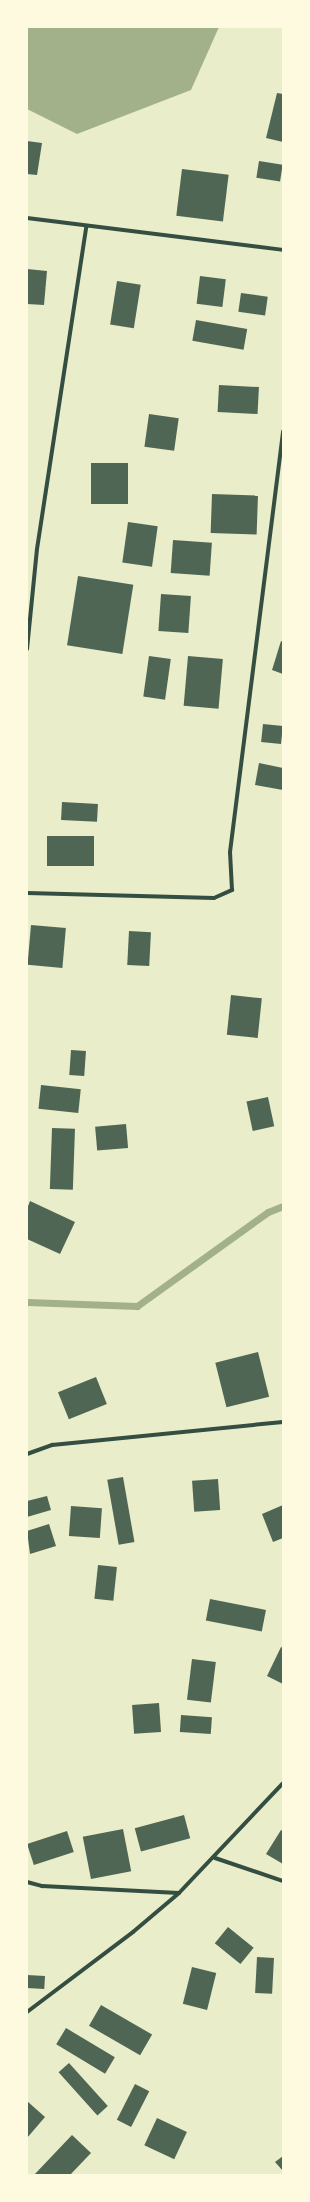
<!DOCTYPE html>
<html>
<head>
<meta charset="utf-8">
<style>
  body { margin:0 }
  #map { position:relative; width:310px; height:2202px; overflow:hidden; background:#e9edc9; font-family:"Fira Sans",sans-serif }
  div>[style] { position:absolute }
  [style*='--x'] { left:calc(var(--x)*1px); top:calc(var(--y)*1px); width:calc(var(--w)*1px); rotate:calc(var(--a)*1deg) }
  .water>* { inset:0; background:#a3b18a }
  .stream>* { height:7px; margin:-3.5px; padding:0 3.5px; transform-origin:3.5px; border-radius:3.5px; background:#a3b18a }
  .building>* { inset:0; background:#4f6655; transform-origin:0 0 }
  .minor>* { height:4px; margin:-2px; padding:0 2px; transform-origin:2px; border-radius:2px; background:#344e41 }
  span { translate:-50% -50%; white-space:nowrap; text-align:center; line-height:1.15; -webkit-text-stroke:4px #fefae0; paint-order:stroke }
  .frame { position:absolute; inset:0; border:28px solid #fefae0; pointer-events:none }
</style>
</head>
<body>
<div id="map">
  <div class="water">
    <div style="clip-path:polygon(27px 27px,219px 27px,191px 90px,77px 134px,27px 109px)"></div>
  </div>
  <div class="stream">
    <div style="--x:27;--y:1302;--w:110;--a:2.1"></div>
    <div style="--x:137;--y:1306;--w:161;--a:-35.7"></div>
    <div style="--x:268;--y:1212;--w:16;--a:-22"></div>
  </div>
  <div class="building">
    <div style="clip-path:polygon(277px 93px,283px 94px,283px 142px,266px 138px)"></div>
    <div style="clip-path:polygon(27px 141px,42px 143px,37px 175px,27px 174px)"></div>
    <div style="left:259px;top:161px;width:24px;height:17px;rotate:9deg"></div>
    <div style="left:182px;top:169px;width:47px;height:47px;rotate:7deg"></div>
    <div style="clip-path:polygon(27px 269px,47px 271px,44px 305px,27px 304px)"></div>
    <div style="left:200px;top:276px;width:26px;height:28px;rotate:7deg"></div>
    <div style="left:117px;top:281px;width:24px;height:44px;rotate:9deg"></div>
    <div style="left:241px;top:293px;width:27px;height:19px;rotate:8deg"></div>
    <div style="left:196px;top:320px;width:52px;height:21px;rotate:10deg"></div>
    <div style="left:219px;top:385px;width:40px;height:27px;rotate:3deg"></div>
    <div style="left:149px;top:414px;width:30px;height:33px;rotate:8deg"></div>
    <div style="left:91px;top:463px;width:37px;height:41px"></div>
    <div style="left:212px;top:494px;width:46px;height:39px;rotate:2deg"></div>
    <div style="left:128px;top:522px;width:30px;height:41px;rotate:8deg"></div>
    <div style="left:173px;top:540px;width:39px;height:33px;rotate:4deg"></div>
    <div style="left:78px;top:576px;width:56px;height:70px;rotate:9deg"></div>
    <div style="left:161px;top:594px;width:30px;height:37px;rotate:4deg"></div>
    <div style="clip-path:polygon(281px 641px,283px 642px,283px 674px,272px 670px)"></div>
    <div style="left:149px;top:656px;width:22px;height:41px;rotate:8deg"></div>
    <div style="left:188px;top:656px;width:35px;height:50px;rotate:5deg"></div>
    <div style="left:263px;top:724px;width:20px;height:18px;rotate:6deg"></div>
    <div style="clip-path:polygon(259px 763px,283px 768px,283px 790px,255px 785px)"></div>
    <div style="left:62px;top:802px;width:36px;height:18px;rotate:3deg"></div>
    <div style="left:47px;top:836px;width:47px;height:30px"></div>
    <div style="left:31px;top:925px;width:35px;height:40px;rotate:5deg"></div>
    <div style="left:129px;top:931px;width:22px;height:34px;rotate:3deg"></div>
    <div style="left:231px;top:995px;width:31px;height:40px;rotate:6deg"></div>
    <div style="left:71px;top:1050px;width:15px;height:25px;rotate:4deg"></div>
    <div style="left:41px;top:1085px;width:40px;height:24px;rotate:6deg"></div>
    <div style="left:268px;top:1097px;width:30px;height:22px;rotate:78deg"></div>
    <div style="left:126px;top:1124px;width:24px;height:31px;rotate:85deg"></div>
    <div style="left:52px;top:1128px;width:23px;height:61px;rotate:2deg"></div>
    <div style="clip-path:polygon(30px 1201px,75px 1222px,60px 1254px,27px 1239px,27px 1209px)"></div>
    <div style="left:258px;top:1352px;width:46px;height:44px;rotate:76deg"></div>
    <div style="left:96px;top:1377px;width:29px;height:41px;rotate:68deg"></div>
    <div style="left:123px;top:1477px;width:66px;height:16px;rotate:80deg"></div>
    <div style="left:218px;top:1479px;width:31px;height:26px;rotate:86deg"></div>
    <div style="clip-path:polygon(47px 1496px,51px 1510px,27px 1517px,27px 1501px)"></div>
    <div style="clip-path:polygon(283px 1505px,283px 1538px,273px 1542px,262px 1514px)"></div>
    <div style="left:71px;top:1506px;width:31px;height:30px;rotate:4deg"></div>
    <div style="clip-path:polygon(49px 1524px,56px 1546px,30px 1554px,27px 1531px)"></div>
    <div style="left:98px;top:1565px;width:19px;height:34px;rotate:6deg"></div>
    <div style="left:210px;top:1599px;width:57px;height:22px;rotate:11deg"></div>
    <div style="clip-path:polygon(281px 1647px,283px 1648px,283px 1684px,267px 1676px)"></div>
    <div style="left:192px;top:1659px;width:24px;height:41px;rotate:7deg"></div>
    <div style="left:159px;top:1703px;width:29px;height:27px;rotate:86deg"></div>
    <div style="left:181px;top:1715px;width:31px;height:17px;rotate:4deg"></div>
    <div style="left:184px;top:1815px;width:24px;height:51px;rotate:75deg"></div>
    <div style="left:123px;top:1829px;width:43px;height:41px;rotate:79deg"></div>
    <div style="clip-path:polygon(281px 1830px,283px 1831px,283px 1864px,266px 1854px)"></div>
    <div style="left:67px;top:1831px;width:22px;height:42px;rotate:72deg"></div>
    <div style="left:228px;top:1927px;width:33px;height:21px;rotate:39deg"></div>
    <div style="left:257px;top:1957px;width:17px;height:36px;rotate:3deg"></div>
    <div style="left:192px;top:1967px;width:25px;height:38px;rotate:14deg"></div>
    <div style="left:27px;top:1975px;width:18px;height:13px;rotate:3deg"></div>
    <div style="left:101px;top:2005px;width:59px;height:24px;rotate:30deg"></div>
    <div style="left:66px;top:2028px;width:57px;height:19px;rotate:31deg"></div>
    <div style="left:69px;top:2063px;width:58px;height:14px;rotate:48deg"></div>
    <div style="left:135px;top:2084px;width:16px;height:40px;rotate:27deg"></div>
    <div style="clip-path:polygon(27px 2101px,45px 2117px,27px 2138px)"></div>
    <div style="left:157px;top:2118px;width:33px;height:30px;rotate:25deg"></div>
    <div style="clip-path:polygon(72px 2135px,91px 2153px,70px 2175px,34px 2175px)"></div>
    <div style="clip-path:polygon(283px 2156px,283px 2171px,275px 2162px)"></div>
  </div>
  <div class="minor">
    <div style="--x:27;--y:218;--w:258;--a:7.1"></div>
    <div style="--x:27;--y:649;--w:100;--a:-84.3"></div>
    <div style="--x:37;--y:549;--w:326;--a:-81.3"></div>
    <div style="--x:27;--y:893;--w:187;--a:1.5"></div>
    <div style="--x:214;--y:898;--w:20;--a:-24"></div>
    <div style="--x:232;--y:890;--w:38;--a:-93"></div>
    <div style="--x:230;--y:852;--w:424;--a:-82.8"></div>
    <div style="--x:27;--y:1454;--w:27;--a:-20"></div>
    <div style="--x:52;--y:1445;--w:232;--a:-5.7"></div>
    <div style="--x:215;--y:1858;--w:72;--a:18.7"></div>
    <div style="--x:27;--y:1882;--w:16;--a:15"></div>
    <div style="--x:42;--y:1886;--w:137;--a:2.9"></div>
    <div style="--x:27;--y:2012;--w:133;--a:-37"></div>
    <div style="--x:133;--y:1932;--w:60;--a:-40.3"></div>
    <div style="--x:179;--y:1893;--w:151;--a:-46.6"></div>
  </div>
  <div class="frame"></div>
</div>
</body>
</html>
